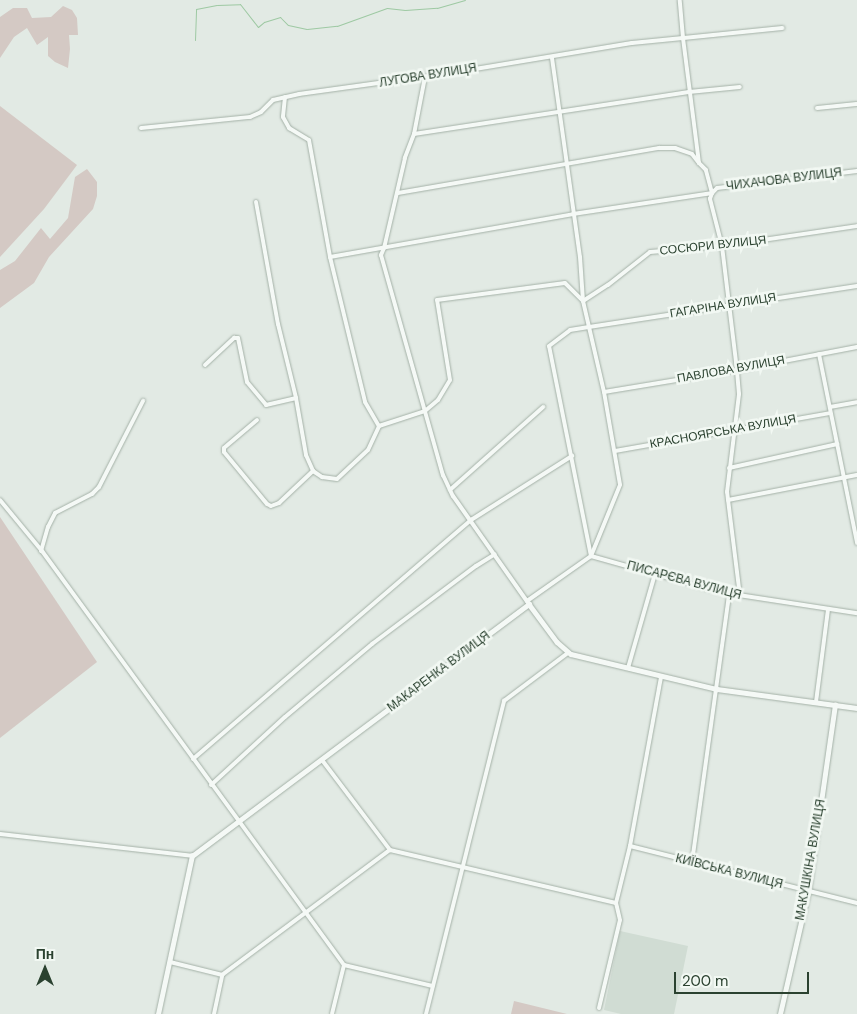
<!DOCTYPE html>
<html>
<head>
<meta charset="utf-8">
<style>
  body { margin:0 }
  #map { position:relative; width:857px; height:1014px; overflow:hidden; background:#e2eae4; font-family:"DM Sans",sans-serif }
  div>[style] { position:absolute }
  [style*='--x'] { left:calc(var(--x)*1px); top:calc(var(--y)*1px); width:calc(var(--w)*1px); rotate:calc(var(--a)*1deg) }
  .built>* { inset:0; background:#d0dcd3 }
  .green>* { inset:0; background:#d4c9c4 }
  .stream>* { height:1px; margin:-0.5px; padding:0 0.5px; transform-origin:0.5px; border-radius:0.5px; background:#9ec9a3 }
  .roads { filter:drop-shadow(0 0 1px #a4b1a7) drop-shadow(0 0 1px #a4b1a7) }
  .minor>* { height:4px; margin:-2px; padding:0 2px; transform-origin:2px; border-radius:2px; background:#f5f9f6 }
  .tertiary>* { height:4.5px; margin:-2.25px; padding:0 2.25px; transform-origin:2.25px; border-radius:2.25px; background:#f5f9f6 }
  span { translate:-50% -50%; white-space:nowrap; text-align:center; line-height:1.15; -webkit-text-stroke:5px #f2f8f3; paint-order:stroke }
  .street-label { font-size:12px; color:#2b4230 }
  .north { position:absolute; left:20px; top:944px; width:50px; height:50px; -webkit-text-stroke:4px #f2f8f3; paint-order:stroke; rotate:0deg; font-size:14px; font-weight:700; line-height:20px; text-align:center; color:#2b4230 }
  .north::after { content:''; display:block; margin:auto; width:18px; height:22px; background:#2b4230; clip-path:polygon(50% 0,100% 100%,50% 72%,0 100%) }
  .scale { position:absolute; left:674px; top:972px; width:135px; height:22px; box-sizing:border-box; border:2px solid #2b4230; border-top:0; padding-left:6px; font-size:15px; line-height:18px; white-space:nowrap; color:#2b4230; -webkit-text-stroke:4px #f2f8f3; paint-order:stroke }
</style>
</head>
<body>
<div id="map">
  <div class="built">
    <div style="clip-path:polygon(620px 931px,688px 946px,674px 1014px,621px 1014px,604px 1010px)"></div>
  </div>
  <div class="green">
    <div style="clip-path:polygon(63px 6px,72px 10px,77px 18px,78px 35px,69px 35px,70px 49px,68px 68px,55px 62px,48px 56px,48px 37px,37px 45px,27px 28px,14px 37px,0 58px,0 17px,13px 8px,27px 8px,32px 18px,51px 17px)"></div>
    <div style="clip-path:polygon(0 106px,77px 165px,44px 209px,0 257px)"></div>
    <div style="clip-path:polygon(87px 169px,97px 182px,97px 196px,93px 209px,49px 257px,34px 283px,0 308px,0 270px,15px 261px,41px 228px,50px 239px,68px 218px,75px 177px)"></div>
    <div style="clip-path:polygon(0 517px,97px 662px,0 738px)"></div>
    <div style="clip-path:polygon(514px 1001px,567px 1014px,511px 1014px)"></div>
  </div>
  <div class="stream">
    <div style="--x:195;--y:40;--w:31;--a:-88"></div>
    <div style="--x:196;--y:9;--w:21;--a:-11"></div>
    <div style="--x:217;--y:5;--w:23;--a:-2"></div>
    <div style="--x:240;--y:4;--w:29;--a:52"></div>
    <div style="--x:258;--y:27;--w:8;--a:-40"></div>
    <div style="--x:264;--y:22;--w:17;--a:-17"></div>
    <div style="--x:280;--y:17;--w:11;--a:45"></div>
    <div style="--x:288;--y:25;--w:19;--a:12"></div>
    <div style="--x:307;--y:29;--w:30;--a:-6"></div>
    <div style="--x:337;--y:26;--w:53;--a:-19.8"></div>
    <div style="--x:387;--y:8;--w:18;--a:6"></div>
    <div style="--x:405;--y:10;--w:32;--a:-4"></div>
    <div style="--x:437;--y:8;--w:29;--a:-16"></div>
  </div>
  <div class="roads">
    <div class="minor">
      <div style="--x:552;--y:58;--w:201;--a:82"></div>
      <div style="--x:580;--y:257;--w:44;--a:86.1"></div>
      <div style="--x:583;--y:301;--w:93;--a:77"></div>
      <div style="--x:604;--y:392;--w:94;--a:80.2"></div>
      <div style="--x:620;--y:485;--w:77;--a:112.2"></div>
      <div style="--x:425;--y:77;--w:58;--a:100.9"></div>
      <div style="--x:414;--y:134;--w:26;--a:111"></div>
      <div style="--x:405;--y:158;--w:92;--a:103.1"></div>
      <div style="--x:384;--y:248;--w:8;--a:113"></div>
      <div style="--x:381;--y:255;--w:229;--a:74.3"></div>
      <div style="--x:443;--y:475;--w:23;--a:65"></div>
      <div style="--x:453;--y:496;--w:132;--a:54.9"></div>
      <div style="--x:285;--y:97;--w:20;--a:96"></div>
      <div style="--x:283;--y:117;--w:13;--a:61"></div>
      <div style="--x:289;--y:128;--w:23;--a:31"></div>
      <div style="--x:309;--y:140;--w:119;--a:79.8"></div>
      <div style="--x:330;--y:257;--w:149;--a:76.4"></div>
      <div style="--x:365;--y:402;--w:28;--a:60"></div>
      <div style="--x:817;--y:108;--w:40;--a:-5.7"></div>
      <div style="--x:141;--y:128;--w:110;--a:-5.8"></div>
      <div style="--x:250;--y:117;--w:12;--a:-24"></div>
      <div style="--x:261;--y:112;--w:17;--a:-45"></div>
      <div style="--x:273;--y:100;--w:27;--a:-13"></div>
      <div style="--x:299;--y:94;--w:160;--a:-7.9"></div>
      <div style="--x:457;--y:72;--w:177;--a:-9.4"></div>
      <div style="--x:632;--y:43;--w:51;--a:-5.6"></div>
      <div style="--x:683;--y:38;--w:38;--a:-95"></div>
      <div style="--x:414;--y:134;--w:278;--a:-8.7"></div>
      <div style="--x:689;--y:92;--w:51;--a:-5.6"></div>
      <div style="--x:398;--y:193;--w:265;--a:-9.8"></div>
      <div style="--x:659;--y:148;--w:16;--a:0"></div>
      <div style="--x:675;--y:148;--w:18;--a:19"></div>
      <div style="--x:692;--y:154;--w:11;--a:52"></div>
      <div style="--x:256;--y:202;--w:124;--a:79.8"></div>
      <div style="--x:278;--y:324;--w:76;--a:76.3"></div>
      <div style="--x:296;--y:398;--w:58;--a:80"></div>
      <div style="--x:306;--y:455;--w:17;--a:66"></div>
      <div style="--x:313;--y:471;--w:11;--a:34"></div>
      <div style="--x:322;--y:477;--w:15;--a:8"></div>
      <div style="--x:337;--y:479;--w:42;--a:-43.1"></div>
      <div style="--x:368;--y:450;--w:26;--a:-65"></div>
      <div style="--x:379;--y:426;--w:48;--a:-18.1"></div>
      <div style="--x:425;--y:411;--w:17;--a:-40"></div>
      <div style="--x:438;--y:400;--w:23;--a:-59"></div>
      <div style="--x:450;--y:380;--w:81;--a:-99.2"></div>
      <div style="--x:437;--y:300;--w:129;--a:-7.6"></div>
      <div style="--x:565;--y:283;--w:25;--a:45"></div>
      <div style="--x:583;--y:301;--w:30;--a:-33"></div>
      <div style="--x:608;--y:285;--w:53;--a:-38.2"></div>
      <div style="--x:650;--y:252;--w:72;--a:-4.8"></div>
      <div style="--x:722;--y:246;--w:136;--a:-8.4"></div>
      <div style="--x:330;--y:257;--w:247;--a:-10"></div>
      <div style="--x:573;--y:214;--w:141;--a:-8.6"></div>
      <div style="--x:712;--y:193;--w:7;--a:-45"></div>
      <div style="--x:717;--y:188;--w:141;--a:-6.9"></div>
      <div style="--x:819;--y:354;--w:193;--a:78.6"></div>
      <div style="--x:205;--y:365;--w:40;--a:-43"></div>
      <div style="--x:234;--y:338;--w:4;--a:0"></div>
      <div style="--x:238;--y:338;--w:45;--a:78.4"></div>
      <div style="--x:247;--y:382;--w:30;--a:50"></div>
      <div style="--x:266;--y:405;--w:31;--a:-13"></div>
      <div style="--x:604;--y:392;--w:135;--a:-9.4"></div>
      <div style="--x:737;--y:370;--w:122;--a:-10.9"></div>
      <div style="--x:830;--y:407;--w:27;--a:-10"></div>
      <div style="--x:257;--y:420;--w:43;--a:139.7"></div>
      <div style="--x:224;--y:448;--w:4;--a:90"></div>
      <div style="--x:224;--y:452;--w:67;--a:50.4"></div>
      <div style="--x:267;--y:504;--w:4;--a:27"></div>
      <div style="--x:271;--y:506;--w:9;--a:-21"></div>
      <div style="--x:279;--y:503;--w:47;--a:-43.3"></div>
      <div style="--x:615;--y:451;--w:218;--a:-10"></div>
      <div style="--x:729;--y:468;--w:111;--a:-12.5"></div>
      <div style="--x:450;--y:490;--w:125;--a:-41.7"></div>
      <div style="--x:0;--y:500;--w:66;--a:50.5"></div>
      <div style="--x:42;--y:551;--w:512;--a:53.89"></div>
      <div style="--x:344;--y:965;--w:50;--a:103.8"></div>
      <div style="--x:728;--y:500;--w:131;--a:-11"></div>
      <div style="--x:41;--y:551;--w:25;--a:-74"></div>
      <div style="--x:48;--y:527;--w:16;--a:-63"></div>
      <div style="--x:55;--y:513;--w:42;--a:-27.2"></div>
      <div style="--x:92;--y:494;--w:10;--a:-45"></div>
      <div style="--x:99;--y:487;--w:97;--a:-62.9"></div>
      <div style="--x:591;--y:556;--w:214;--a:-101.3"></div>
      <div style="--x:549;--y:346;--w:26;--a:-37"></div>
      <div style="--x:570;--y:330;--w:19;--a:-9"></div>
      <div style="--x:589;--y:327;--w:271;--a:-8.7"></div>
      <div style="--x:740;--y:596;--w:105;--a:-97.1"></div>
      <div style="--x:727;--y:492;--w:99;--a:-83"></div>
      <div style="--x:739;--y:394;--w:24;--a:-95"></div>
      <div style="--x:737;--y:370;--w:125;--a:-96.9"></div>
      <div style="--x:722;--y:246;--w:49;--a:-104.3"></div>
      <div style="--x:710;--y:199;--w:6;--a:-72"></div>
      <div style="--x:712;--y:193;--w:24;--a:-105"></div>
      <div style="--x:706;--y:170;--w:10;--a:-135"></div>
      <div style="--x:699;--y:163;--w:126;--a:-97.3"></div>
      <div style="--x:683;--y:38;--w:100;--a:-5.8"></div>
      <div style="--x:527;--y:601;--w:78;--a:-35.1"></div>
      <div style="--x:591;--y:556;--w:133;--a:15.7"></div>
      <div style="--x:719;--y:592;--w:140;--a:8.7"></div>
      <div style="--x:628;--y:668;--w:98;--a:-74"></div>
      <div style="--x:816;--y:702;--w:93;--a:-82.6"></div>
      <div style="--x:193;--y:759;--w:367;--a:-40.7"></div>
      <div style="--x:471;--y:520;--w:120;--a:-32.4"></div>
      <div style="--x:322;--y:760;--w:113;--a:52.9"></div>
      <div style="--x:390;--y:850;--w:232;--a:13.2"></div>
      <div style="--x:211;--y:785;--w:100;--a:-42.6"></div>
      <div style="--x:285;--y:717;--w:114;--a:-40"></div>
      <div style="--x:372;--y:644;--w:130;--a:-36.9"></div>
      <div style="--x:476;--y:566;--w:22;--a:-32"></div>
      <div style="--x:0;--y:834;--w:193;--a:6.5"></div>
      <div style="--x:630;--y:846;--w:234;--a:14.1"></div>
      <div style="--x:692;--y:862;--w:271;--a:-82.1"></div>
      <div style="--x:170;--y:962;--w:54;--a:14"></div>
      <div style="--x:344;--y:965;--w:91;--a:13.3"></div>
      <div style="--x:599;--y:1008;--w:90;--a:-76.6"></div>
      <div style="--x:620;--y:920;--w:17;--a:-103"></div>
      <div style="--x:616;--y:903;--w:59;--a:-76.2"></div>
      <div style="--x:630;--y:846;--w:172;--a:-79.6"></div>
      <div style="--x:214;--y:1014;--w:40;--a:-78"></div>
      <div style="--x:222;--y:975;--w:209;--a:-36.7"></div>
      <div style="--x:426;--y:1014;--w:323;--a:-76"></div>
      <div style="--x:504;--y:701;--w:81;--a:-37"></div>
    </div>
    <div class="tertiary">
      <div style="--x:158;--y:1014;--w:162;--a:-77.9"></div>
      <div style="--x:192;--y:856;--w:421;--a:-36.8"></div>
      <div style="--x:529;--y:604;--w:47;--a:53.6"></div>
      <div style="--x:557;--y:642;--w:18;--a:41"></div>
      <div style="--x:571;--y:654;--w:150;--a:13.5"></div>
      <div style="--x:717;--y:689;--w:141;--a:7.7"></div>
      <div style="--x:780;--y:1014;--w:125;--a:-77.1"></div>
      <div style="--x:808;--y:892;--w:189;--a:-81.8"></div>
    </div>
  </div>
  <div class="street-label">
    <span style="left:428px;top:76px;rotate:-9deg">ЛУГОВА ВУЛИЦЯ</span>
    <span style="left:784px;top:180px;rotate:-7deg">ЧИХАЧОВА ВУЛИЦЯ</span>
    <span style="left:713px;top:246px;rotate:-6deg">СОСЮРИ ВУЛИЦЯ</span>
    <span style="left:723px;top:306px;rotate:-9deg">ГАГАРІНА ВУЛИЦЯ</span>
    <span style="left:731px;top:370px;rotate:-10deg">ПАВЛОВА ВУЛИЦЯ</span>
    <span style="left:723px;top:432px;rotate:-10deg">КРАСНОЯРСЬКА ВУЛИЦЯ</span>
    <span style="left:684px;top:581px;rotate:15deg">ПИСАРЄВА ВУЛИЦЯ</span>
    <span style="left:439px;top:672px;rotate:-37deg">МАКАРЕНКА ВУЛИЦЯ</span>
    <span style="left:811px;top:860px;rotate:-80deg">МАКУШКІНА ВУЛИЦЯ</span>
    <span style="left:729px;top:872px;rotate:14deg">КИЇВСЬКА ВУЛИЦЯ</span>
  </div>
  <div class="north">Пн</div>
  <div class="scale">200 m</div>
</div>
</body>
</html>
